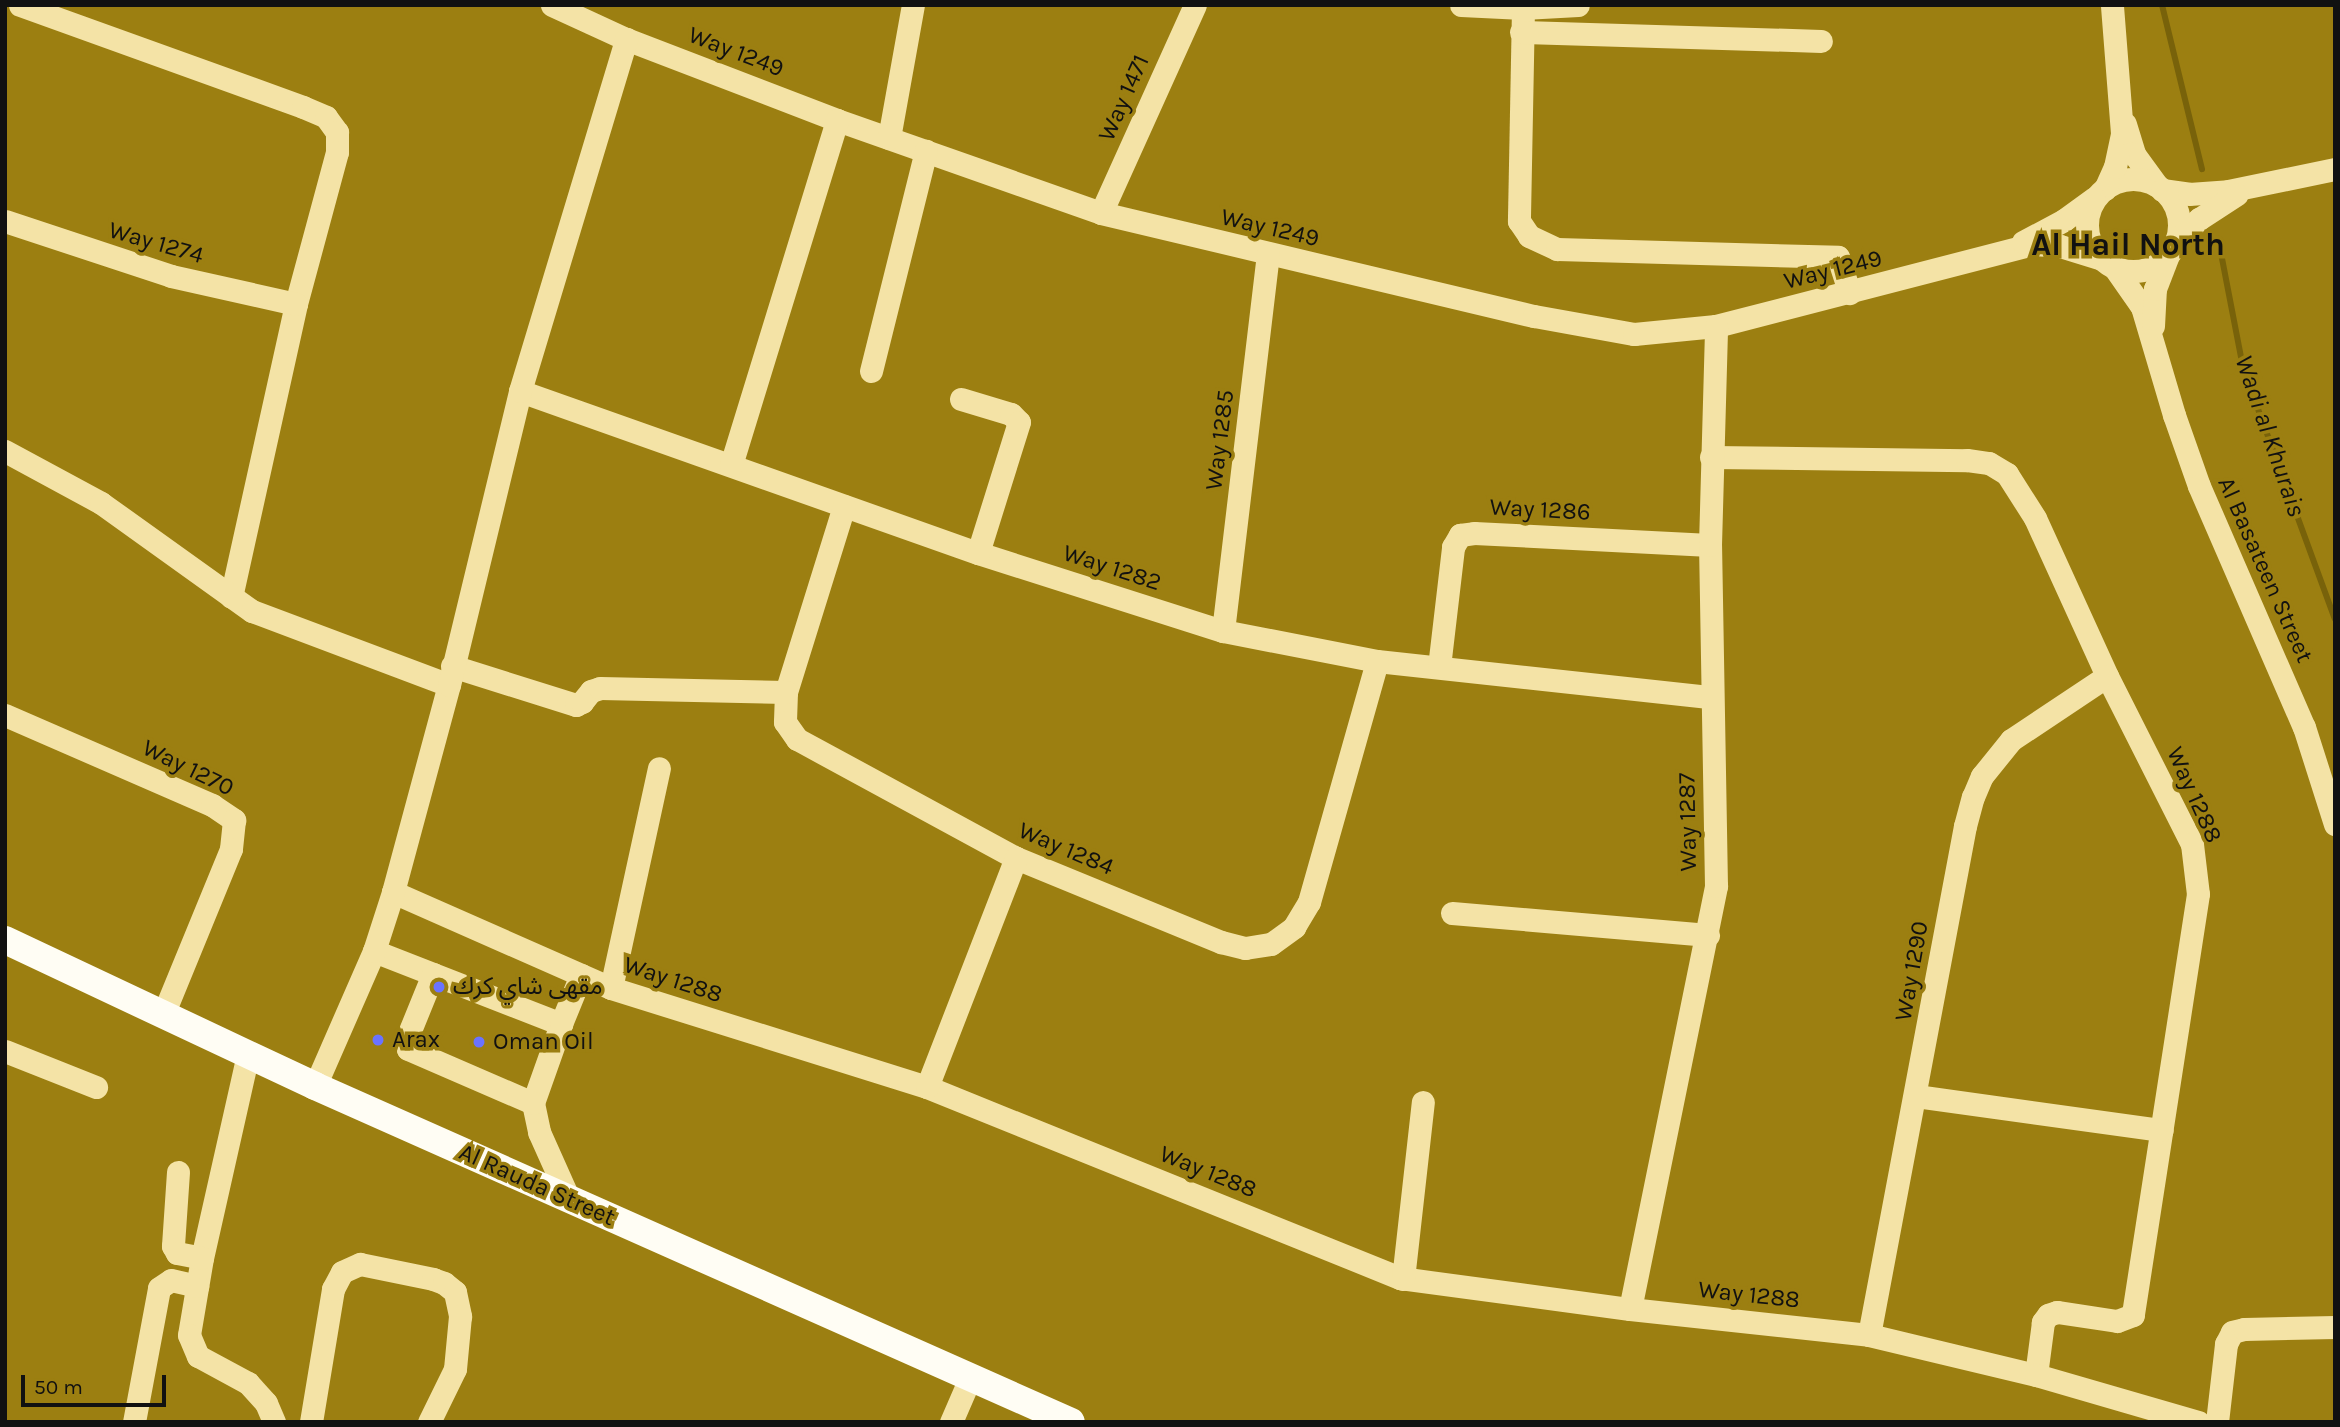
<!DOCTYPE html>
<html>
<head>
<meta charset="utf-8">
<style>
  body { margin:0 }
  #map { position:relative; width:2340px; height:1427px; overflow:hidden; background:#9c7f11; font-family:Karla,"Noto Sans Arabic",sans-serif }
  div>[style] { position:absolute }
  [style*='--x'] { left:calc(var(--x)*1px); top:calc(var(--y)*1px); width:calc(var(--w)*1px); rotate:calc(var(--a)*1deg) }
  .stream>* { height:6px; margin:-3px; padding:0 3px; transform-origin:3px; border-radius:3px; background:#78620a }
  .minor>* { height:23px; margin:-11.5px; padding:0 11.5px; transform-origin:11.5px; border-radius:11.5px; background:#f4e3a6 }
  .minor>.ring { margin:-11.5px; padding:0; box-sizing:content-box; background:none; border:23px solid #f4e3a6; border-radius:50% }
  .major>* { height:28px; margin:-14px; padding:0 14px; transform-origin:14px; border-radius:14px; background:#fffdf4 }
  .dots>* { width:19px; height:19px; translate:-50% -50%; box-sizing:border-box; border:4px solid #9c7f11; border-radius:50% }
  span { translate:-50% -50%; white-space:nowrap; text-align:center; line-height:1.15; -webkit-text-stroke:7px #9c7f11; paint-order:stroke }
  .street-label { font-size:24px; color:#111 }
  .poi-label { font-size:24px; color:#111 }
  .left { translate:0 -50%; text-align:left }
  .water-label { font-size:26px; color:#111; font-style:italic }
  .district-label { font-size:32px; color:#111; font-weight:700 }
  .frame { position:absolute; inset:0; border:7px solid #111; pointer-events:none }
  .scale { position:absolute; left:21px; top:1375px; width:145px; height:32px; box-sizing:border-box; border:4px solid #111; border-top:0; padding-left:9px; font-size:21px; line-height:24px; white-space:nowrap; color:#111; -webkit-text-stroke:5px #9c7f11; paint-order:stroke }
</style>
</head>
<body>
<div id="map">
  <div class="stream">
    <div style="--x:2162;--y:5;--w:169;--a:76.3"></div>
    <div style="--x:2220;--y:248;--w:122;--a:79.1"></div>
    <div style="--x:2243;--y:368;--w:267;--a:69.9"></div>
  </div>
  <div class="minor">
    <div style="--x:20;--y:5;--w:301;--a:19.8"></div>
    <div style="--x:303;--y:107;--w:25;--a:23"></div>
    <div style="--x:326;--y:117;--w:19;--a:54"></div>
    <div style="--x:337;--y:132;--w:20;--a:90"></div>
    <div style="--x:337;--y:152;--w:157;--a:105.1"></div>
    <div style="--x:296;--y:304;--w:300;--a:102.5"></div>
    <div style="--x:552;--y:5;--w:81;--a:24.7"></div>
    <div style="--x:626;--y:39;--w:226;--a:21"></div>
    <div style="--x:837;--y:120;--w:280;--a:19.4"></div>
    <div style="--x:1101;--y:213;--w:445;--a:13.4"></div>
    <div style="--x:1534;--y:316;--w:102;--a:10.2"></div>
    <div style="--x:1634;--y:334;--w:82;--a:-5.6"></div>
    <div style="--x:1716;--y:326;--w:327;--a:-14.5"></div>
    <div style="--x:2033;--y:244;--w:27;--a:4"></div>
    <div style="--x:2060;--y:246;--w:44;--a:17.2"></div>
    <div style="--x:1461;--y:5;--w:62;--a:2.8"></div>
    <div style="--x:1523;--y:8;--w:55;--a:-3.1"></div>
    <div style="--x:1523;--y:8;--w:213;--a:91.1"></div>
    <div style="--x:1519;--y:221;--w:18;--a:56"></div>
    <div style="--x:1529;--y:236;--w:31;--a:25"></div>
    <div style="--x:1557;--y:249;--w:281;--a:1.6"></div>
    <div style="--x:1838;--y:257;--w:38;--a:72"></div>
    <div style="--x:1521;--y:32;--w:300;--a:1.7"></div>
    <div style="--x:2125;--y:124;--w:31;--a:73"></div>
    <div style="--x:2134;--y:154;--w:39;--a:54"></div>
    <div style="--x:889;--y:138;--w:135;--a:-79.8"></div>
    <div class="ring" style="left:2087px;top:179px;width:69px;height:69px"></div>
    <div style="--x:2105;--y:189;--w:24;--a:-66"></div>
    <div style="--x:2115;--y:167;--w:35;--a:-78"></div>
    <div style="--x:2122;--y:133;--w:128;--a:-94.5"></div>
    <div style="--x:2162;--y:190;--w:27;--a:8"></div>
    <div style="--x:2189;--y:194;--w:39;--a:-4"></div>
    <div style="--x:2228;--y:191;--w:109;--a:-11.6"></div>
    <div style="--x:1101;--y:213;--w:228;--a:-65.7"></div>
    <div style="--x:5;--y:221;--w:175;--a:18.3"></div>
    <div style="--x:171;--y:276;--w:128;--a:12.6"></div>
    <div style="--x:2176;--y:241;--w:32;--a:-44"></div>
    <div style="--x:2199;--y:219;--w:45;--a:-33.3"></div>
    <div style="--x:2023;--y:242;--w:47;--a:-28.2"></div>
    <div style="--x:2064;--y:220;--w:37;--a:-36"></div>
    <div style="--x:2114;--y:267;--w:49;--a:55"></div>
    <div style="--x:2142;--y:307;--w:113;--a:73.5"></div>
    <div style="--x:2174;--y:415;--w:75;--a:70.6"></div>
    <div style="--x:2199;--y:486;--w:263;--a:66.5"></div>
    <div style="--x:2304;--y:727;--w:102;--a:72.3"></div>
    <div style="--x:2153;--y:326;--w:37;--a:-87"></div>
    <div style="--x:2155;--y:289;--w:36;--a:-69"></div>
    <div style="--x:871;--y:371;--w:227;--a:-76"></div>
    <div style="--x:520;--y:391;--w:486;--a:19.5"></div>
    <div style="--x:978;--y:553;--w:257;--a:17.7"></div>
    <div style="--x:1223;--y:631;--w:157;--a:11"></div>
    <div style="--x:1377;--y:661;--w:336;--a:6.2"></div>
    <div style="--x:961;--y:399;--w:52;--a:16.7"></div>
    <div style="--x:1011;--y:414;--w:11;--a:45"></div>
    <div style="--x:1019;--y:422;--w:137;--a:107.4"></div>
    <div style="--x:5;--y:451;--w:109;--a:28.4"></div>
    <div style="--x:101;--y:503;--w:186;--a:35.6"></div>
    <div style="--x:252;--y:611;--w:210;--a:20.6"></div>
    <div style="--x:1711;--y:457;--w:256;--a:0.7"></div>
    <div style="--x:1967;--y:460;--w:22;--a:8"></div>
    <div style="--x:1989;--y:463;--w:21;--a:31"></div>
    <div style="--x:2007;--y:474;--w:52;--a:57.5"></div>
    <div style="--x:2035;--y:518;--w:174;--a:65.5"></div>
    <div style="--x:2107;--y:676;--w:188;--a:63.2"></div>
    <div style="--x:2192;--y:844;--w:50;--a:83.2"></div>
    <div style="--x:2198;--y:894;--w:426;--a:98.8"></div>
    <div style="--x:2133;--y:1315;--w:17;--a:159"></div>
    <div style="--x:2117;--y:1321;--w:61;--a:-171.5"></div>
    <div style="--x:2057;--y:1312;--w:9;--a:162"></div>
    <div style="--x:2048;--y:1315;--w:9;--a:126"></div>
    <div style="--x:2043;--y:1322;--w:53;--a:97.5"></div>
    <div style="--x:731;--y:465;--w:361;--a:-72.9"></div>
    <div style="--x:844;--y:506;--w:195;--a:107.3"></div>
    <div style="--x:786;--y:692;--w:30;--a:92"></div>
    <div style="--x:785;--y:722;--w:21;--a:55"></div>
    <div style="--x:797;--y:739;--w:249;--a:28.5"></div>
    <div style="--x:1016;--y:858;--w:222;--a:22.3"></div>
    <div style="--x:1221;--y:942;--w:25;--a:14"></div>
    <div style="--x:1245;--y:948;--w:26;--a:-9"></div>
    <div style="--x:1271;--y:944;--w:29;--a:-36"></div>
    <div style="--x:1294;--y:927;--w:29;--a:-59"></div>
    <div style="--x:1309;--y:902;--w:250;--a:-74.2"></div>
    <div style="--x:1223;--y:631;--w:379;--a:-83.2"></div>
    <div style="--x:452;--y:666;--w:130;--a:17.5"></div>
    <div style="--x:576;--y:705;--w:7;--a:-27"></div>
    <div style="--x:582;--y:702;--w:14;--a:-51"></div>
    <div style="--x:591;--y:691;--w:9;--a:-18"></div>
    <div style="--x:600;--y:688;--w:186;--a:1.2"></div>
    <div style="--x:1439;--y:667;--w:121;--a:-83.3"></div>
    <div style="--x:1453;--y:547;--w:14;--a:-60"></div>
    <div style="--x:1460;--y:535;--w:14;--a:-8"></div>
    <div style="--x:1474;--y:533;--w:236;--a:2.9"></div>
    <div style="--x:5;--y:715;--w:226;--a:23.5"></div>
    <div style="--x:212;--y:805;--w:27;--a:34"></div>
    <div style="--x:234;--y:820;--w:29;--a:96"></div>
    <div style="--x:231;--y:849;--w:179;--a:112.3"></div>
    <div style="--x:393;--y:892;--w:238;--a:23.8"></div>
    <div style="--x:611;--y:988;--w:331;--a:17.4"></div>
    <div style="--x:927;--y:1087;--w:510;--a:21.99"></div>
    <div style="--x:1400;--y:1278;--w:232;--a:7.7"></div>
    <div style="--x:1630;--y:1309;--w:240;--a:6.2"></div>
    <div style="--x:1869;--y:1335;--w:172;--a:13.5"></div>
    <div style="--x:2036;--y:1375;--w:169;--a:16.2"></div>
    <div style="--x:1452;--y:913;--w:257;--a:4.9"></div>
    <div style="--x:374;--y:951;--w:201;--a:21.3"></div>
    <div style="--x:561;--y:1024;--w:84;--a:109.5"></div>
    <div style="--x:533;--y:1103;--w:30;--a:78"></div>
    <div style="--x:539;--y:1132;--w:73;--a:65.9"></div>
    <div style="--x:433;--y:974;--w:69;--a:112.1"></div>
    <div style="--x:407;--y:1038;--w:11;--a:85"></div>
    <div style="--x:408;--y:1049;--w:136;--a:23.4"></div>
    <div style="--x:611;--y:988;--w:225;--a:-77.7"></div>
    <div style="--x:561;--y:1024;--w:53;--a:-67.8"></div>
    <div style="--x:5;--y:1051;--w:98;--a:21.6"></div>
    <div style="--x:248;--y:1054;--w:209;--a:102.7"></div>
    <div style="--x:202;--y:1258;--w:78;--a:99.6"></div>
    <div style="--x:189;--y:1335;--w:23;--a:67"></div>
    <div style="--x:198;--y:1356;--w:57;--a:28.4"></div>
    <div style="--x:248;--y:1383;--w:27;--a:48"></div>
    <div style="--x:266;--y:1403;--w:21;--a:67"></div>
    <div style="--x:315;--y:1086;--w:147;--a:-66.4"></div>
    <div style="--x:374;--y:951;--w:62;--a:-72.1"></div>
    <div style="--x:393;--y:892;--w:214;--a:-74.9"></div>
    <div style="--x:449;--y:685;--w:302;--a:-76.4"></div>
    <div style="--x:520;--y:391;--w:368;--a:-73.2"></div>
    <div style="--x:927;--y:1087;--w:246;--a:-68.8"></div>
    <div style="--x:1916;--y:1096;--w:248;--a:7.9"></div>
    <div style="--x:178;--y:1172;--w:74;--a:93.9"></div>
    <div style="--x:173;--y:1246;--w:8;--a:60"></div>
    <div style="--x:177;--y:1253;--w:25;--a:11"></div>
    <div style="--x:1403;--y:1279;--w:178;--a:-83.6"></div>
    <div style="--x:1630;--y:1309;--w:432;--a:-78.5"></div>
    <div style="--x:1716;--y:886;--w:341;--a:-91"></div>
    <div style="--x:1710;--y:545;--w:219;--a:-88.4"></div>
    <div style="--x:1869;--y:1335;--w:518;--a:-79.32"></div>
    <div style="--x:1965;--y:826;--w:30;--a:-75"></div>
    <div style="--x:1973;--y:797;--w:23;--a:-67"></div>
    <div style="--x:1982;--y:776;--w:46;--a:-51.1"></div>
    <div style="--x:2011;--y:740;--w:115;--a:-33.7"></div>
    <div style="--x:134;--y:1422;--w:136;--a:-79.4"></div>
    <div style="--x:159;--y:1288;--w:14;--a:-34"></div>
    <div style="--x:171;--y:1280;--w:27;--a:13"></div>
    <div style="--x:311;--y:1422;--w:135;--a:-80.6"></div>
    <div style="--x:333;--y:1289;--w:19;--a:-62"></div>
    <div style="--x:342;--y:1272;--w:20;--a:-24"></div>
    <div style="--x:360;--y:1264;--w:75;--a:11.6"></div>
    <div style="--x:433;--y:1279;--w:12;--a:20"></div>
    <div style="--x:444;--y:1283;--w:14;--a:39"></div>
    <div style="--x:455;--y:1292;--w:25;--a:78"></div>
    <div style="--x:460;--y:1316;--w:53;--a:95.4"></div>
    <div style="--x:455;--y:1369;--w:59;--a:116.1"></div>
    <div style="--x:951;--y:1422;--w:48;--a:-66.6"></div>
    <div style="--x:2217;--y:1422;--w:79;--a:-83.4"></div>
    <div style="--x:2226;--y:1344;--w:13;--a:-63"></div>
    <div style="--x:2232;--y:1332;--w:12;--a:-14"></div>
    <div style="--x:2244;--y:1329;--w:91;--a:-1.3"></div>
  </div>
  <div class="major">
    <div style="--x:5;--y:940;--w:343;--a:25.2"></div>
    <div style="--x:315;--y:1086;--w:827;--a:23.96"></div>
  </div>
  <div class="dots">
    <div style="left:439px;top:987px;background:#6a73ff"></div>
    <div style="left:378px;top:1040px;background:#6a73ff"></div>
    <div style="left:479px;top:1042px;background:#6a73ff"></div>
  </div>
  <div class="street-label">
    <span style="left:736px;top:52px;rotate:21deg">Way 1249</span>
    <span style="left:1124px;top:98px;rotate:-66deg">Way 1471</span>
    <span style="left:1270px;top:228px;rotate:13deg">Way 1249</span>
    <span style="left:156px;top:243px;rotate:16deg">Way 1274</span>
    <span style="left:1833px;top:270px;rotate:-14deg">Way 1249</span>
    <span style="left:1220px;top:440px;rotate:-83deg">Way 1285</span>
    <span style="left:1540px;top:510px;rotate:3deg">Way 1286</span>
    <span style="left:1112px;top:568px;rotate:18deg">Way 1282</span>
    <span style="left:2265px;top:570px;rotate:66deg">Al Basateen Street</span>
    <span style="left:188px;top:768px;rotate:26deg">Way 1270</span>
    <span style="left:2194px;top:795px;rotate:66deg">Way 1288</span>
    <span style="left:1688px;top:822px;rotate:-91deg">Way 1287</span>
    <span style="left:1066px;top:849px;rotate:23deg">Way 1284</span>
    <span style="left:1912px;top:971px;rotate:-80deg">Way 1290</span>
    <span style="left:673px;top:980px;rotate:18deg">Way 1288</span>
    <span style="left:1208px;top:1172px;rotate:22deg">Way 1288</span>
    <span style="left:537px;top:1185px;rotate:24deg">Al Rauda Street</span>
    <span style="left:1749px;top:1295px;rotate:6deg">Way 1288</span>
  </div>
  <div class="poi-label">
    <span class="left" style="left:453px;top:987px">مقهى شاي كرك</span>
    <span class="left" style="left:392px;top:1040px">Arax</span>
    <span class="left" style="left:493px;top:1042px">Oman Oil</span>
  </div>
  <div class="water-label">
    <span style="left:2270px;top:436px;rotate:71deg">Wadi al Khurais</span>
  </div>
  <div class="district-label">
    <span style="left:2128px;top:245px">Al Hail North</span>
  </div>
  <div class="frame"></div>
  <div class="scale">50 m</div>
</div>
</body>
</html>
